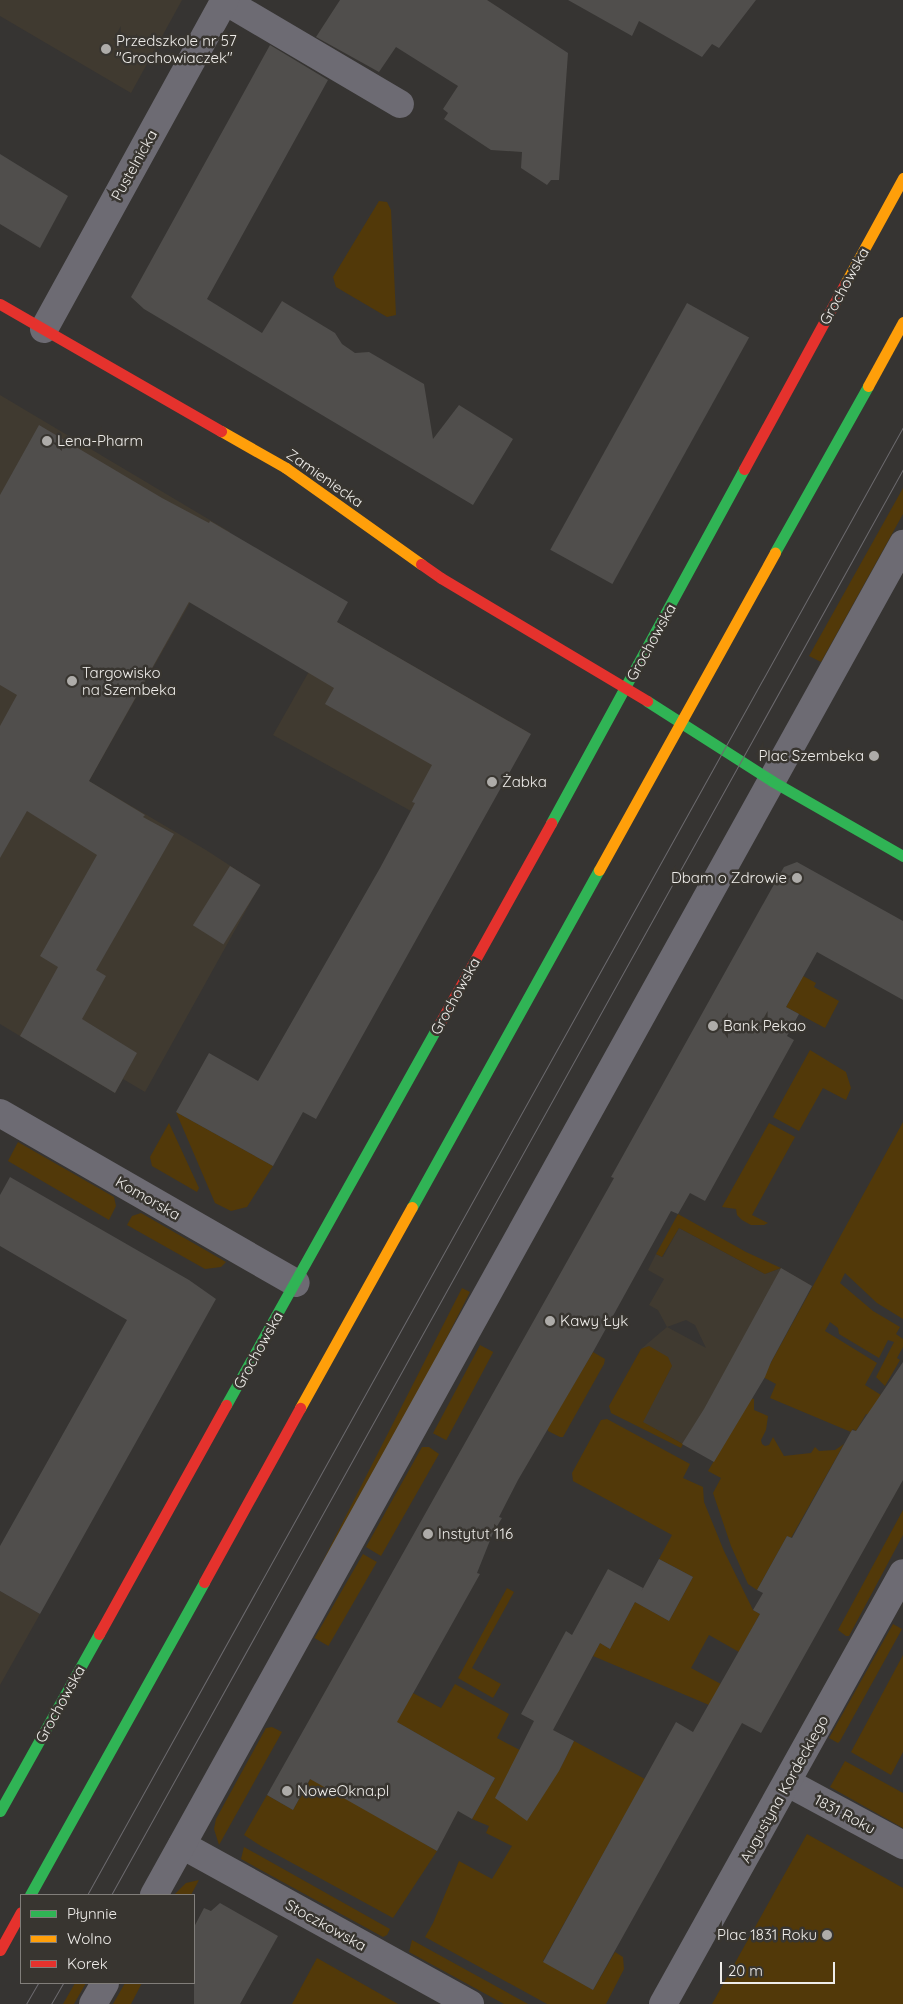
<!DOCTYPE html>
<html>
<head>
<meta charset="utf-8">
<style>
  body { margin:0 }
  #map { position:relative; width:903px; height:2004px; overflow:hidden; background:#363432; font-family:Quicksand,sans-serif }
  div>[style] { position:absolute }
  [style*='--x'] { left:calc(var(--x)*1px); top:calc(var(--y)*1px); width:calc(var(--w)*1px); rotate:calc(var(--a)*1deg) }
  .built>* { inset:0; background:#403a30 }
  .green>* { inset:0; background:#523909; transform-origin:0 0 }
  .building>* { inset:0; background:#504e4c; transform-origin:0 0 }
  .street>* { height:28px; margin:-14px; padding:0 14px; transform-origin:14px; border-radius:14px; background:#6d6b73 }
  .fast>* { height:11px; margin:-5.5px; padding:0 5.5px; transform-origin:5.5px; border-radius:5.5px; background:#30b455 }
  .slow>* { height:11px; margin:-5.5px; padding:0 5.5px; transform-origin:5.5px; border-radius:5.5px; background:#ff9f0a }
  .jam>* { height:11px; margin:-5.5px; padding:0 5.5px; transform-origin:5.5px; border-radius:5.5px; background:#e5322d }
  .tram>* { height:1px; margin:-0.5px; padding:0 0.5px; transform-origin:0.5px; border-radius:0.5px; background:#6c6a6e }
  .dots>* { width:14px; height:14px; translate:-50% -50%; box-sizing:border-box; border:2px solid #383530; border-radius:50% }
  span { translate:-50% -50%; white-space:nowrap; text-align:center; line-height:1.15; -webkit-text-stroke:5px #383530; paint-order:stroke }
  .poi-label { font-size:15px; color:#eeece9 }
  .left { translate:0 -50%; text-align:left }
  .right { translate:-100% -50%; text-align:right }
  .street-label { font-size:15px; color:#eeece9 }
  .legend { position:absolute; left:20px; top:1894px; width:175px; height:90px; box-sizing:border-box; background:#383530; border:1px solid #817e7a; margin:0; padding:6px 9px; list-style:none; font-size:15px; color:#eeece9 }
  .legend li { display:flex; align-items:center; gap:10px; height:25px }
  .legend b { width:25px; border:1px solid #817e7a }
  .scale { position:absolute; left:720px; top:1962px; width:115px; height:22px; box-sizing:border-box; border:2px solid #eeece9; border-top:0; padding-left:6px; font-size:15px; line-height:18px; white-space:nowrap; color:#eeece9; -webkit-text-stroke:4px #383530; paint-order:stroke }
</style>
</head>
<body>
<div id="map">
  <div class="built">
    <div style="clip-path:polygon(0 0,182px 0,131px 93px,0 16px)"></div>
    <div style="clip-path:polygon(0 395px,230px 532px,89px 781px,206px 850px,260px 885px,145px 1092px,123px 1079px,115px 1093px,0 1024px)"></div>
    <div style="clip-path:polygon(337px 622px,528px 732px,528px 735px,469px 843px,273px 735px)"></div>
    <div style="clip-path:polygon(evenodd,679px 1228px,765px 1274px,781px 1268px,812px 1286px,762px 1378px,683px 1444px,642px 1422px,672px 1366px,649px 1347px,641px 1349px,667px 1327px,658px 1310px,649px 1305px,664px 1279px,648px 1270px,656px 1254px,663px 1257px,679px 1228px,686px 1320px,695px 1325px,706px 1348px,667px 1327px,686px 1320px)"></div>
    <div style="clip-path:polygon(0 1591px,40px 1614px,0 1685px)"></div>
  </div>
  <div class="green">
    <div style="clip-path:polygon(379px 201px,387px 202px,391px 210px,396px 315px,387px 317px,336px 287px,333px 277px)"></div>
    <div style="clip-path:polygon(903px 488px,903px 514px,821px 662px,809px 656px)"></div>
    <div style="clip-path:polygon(803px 976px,816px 983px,814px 987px,839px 1001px,825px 1028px,786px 1007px)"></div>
    <div style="clip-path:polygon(810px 1050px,846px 1072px,851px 1088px,846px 1100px,823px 1088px,799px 1131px,773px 1117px)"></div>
    <div style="clip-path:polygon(176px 1112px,273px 1166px,247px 1207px,231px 1211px,215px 1203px)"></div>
    <div style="clip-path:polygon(903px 1122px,903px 1319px,877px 1303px,845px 1273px,840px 1283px,873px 1311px,900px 1327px,896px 1334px,903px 1339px,903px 1347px,897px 1358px,900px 1360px,885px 1386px,876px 1377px,894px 1342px,888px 1340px,879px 1358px,839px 1334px,838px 1328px,830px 1322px,825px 1331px,877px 1363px,865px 1385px,881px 1395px,869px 1415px,866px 1414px,856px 1431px,853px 1429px,851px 1432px,770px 1398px,776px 1384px,763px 1377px)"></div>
    <div style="clip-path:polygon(169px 1123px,199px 1188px,197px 1192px,152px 1166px,150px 1157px)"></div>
    <div style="clip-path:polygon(769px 1123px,795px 1137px,752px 1215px,768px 1223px,764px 1225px,751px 1225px,742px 1220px,737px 1215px,736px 1209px,722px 1207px)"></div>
    <div style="clip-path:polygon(18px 1142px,114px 1197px,116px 1206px,109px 1220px,8px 1161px)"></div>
    <div style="clip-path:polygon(141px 1213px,226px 1262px,221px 1267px,205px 1269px,127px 1225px,132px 1216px)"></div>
    <div style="clip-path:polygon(678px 1214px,746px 1252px,781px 1268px,765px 1274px,679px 1228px,662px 1257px,656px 1254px)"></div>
    <div style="left:462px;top:1288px;width:9px;height:695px;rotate:27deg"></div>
    <div style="left:480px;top:1345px;width:15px;height:100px;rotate:28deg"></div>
    <div style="clip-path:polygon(649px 1346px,668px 1357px,672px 1366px,643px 1422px,683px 1444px,681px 1448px,611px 1413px,609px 1406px,641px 1349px)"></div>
    <div style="clip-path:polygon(593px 1352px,605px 1359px,604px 1364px,563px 1437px,560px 1437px,548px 1431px,548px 1427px)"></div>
    <div style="clip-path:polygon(751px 1398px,754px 1399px,754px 1410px,768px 1416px,766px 1430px,761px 1440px,762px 1444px,765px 1446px,769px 1445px,773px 1437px,784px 1456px,811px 1453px,815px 1447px,819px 1451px,835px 1450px,844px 1444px,791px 1538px,787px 1536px,757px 1590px,748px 1584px,731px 1546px,713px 1493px,721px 1478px,708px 1471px)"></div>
    <div style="clip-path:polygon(607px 1419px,690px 1464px,683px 1478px,703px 1487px,704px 1502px,724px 1551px,753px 1610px,760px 1614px,739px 1652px,709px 1635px,691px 1668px,721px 1684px,709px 1705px,593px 1656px,600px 1643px,610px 1649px,635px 1602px,669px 1621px,693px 1577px,659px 1559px,672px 1535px,573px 1481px,572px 1473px,601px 1420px)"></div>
    <div style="clip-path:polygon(422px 1447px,429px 1447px,439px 1454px,381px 1556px,366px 1547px)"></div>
    <div style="clip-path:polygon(903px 1510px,903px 1535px,849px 1636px,846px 1636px,838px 1630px)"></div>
    <div style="left:363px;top:1554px;width:16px;height:97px;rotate:30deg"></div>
    <div style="clip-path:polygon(507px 1588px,514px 1592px,472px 1668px,501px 1684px,493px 1698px,458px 1678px)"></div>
    <div style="clip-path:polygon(893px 1624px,902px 1629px,840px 1741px,838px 1743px,829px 1738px)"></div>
    <div style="clip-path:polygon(903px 1655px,903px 1752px,891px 1775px,851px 1752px)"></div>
    <div style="clip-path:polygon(455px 1684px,509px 1714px,497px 1738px,559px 1771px,574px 1741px,645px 1779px,543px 1961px,593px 1990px,615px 1952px,623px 1957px,624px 1969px,606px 2004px,547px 2004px,425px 1937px,433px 1923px,459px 1861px,492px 1879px,512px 1846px,486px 1833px,489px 1826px,472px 1819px,495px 1778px,374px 1709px,413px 1693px,441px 1708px)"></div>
    <div style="clip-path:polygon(272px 1727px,282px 1732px,219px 1845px,214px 1829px,216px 1819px,266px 1728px)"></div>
    <div style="clip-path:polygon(845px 1761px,903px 1793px,903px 1828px,830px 1787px)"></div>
    <div style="clip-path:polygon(311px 1778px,437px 1851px,393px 1918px,261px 1846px,244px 1835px,267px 1795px,293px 1810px)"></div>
    <div style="clip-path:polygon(807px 1834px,903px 1888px,903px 2004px,712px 2004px)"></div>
    <div style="clip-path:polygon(244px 1847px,390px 1929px,387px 1935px,383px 1937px,241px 1859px)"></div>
    <div style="clip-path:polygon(199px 1880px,191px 1895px,174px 1895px,186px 1883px)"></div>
    <div style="clip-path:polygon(412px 1940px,528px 2004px,504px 2004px,409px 1952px)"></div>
    <div style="clip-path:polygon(317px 1958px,398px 2004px,292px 2004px)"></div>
    <div style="clip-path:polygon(75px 1983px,86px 1983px,74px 2004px,63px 2004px)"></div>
    <div style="clip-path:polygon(125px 1983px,142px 1983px,131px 2004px,113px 2004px)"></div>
  </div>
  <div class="building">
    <div style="clip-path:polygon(340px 0,487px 0,568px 53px,559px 180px,551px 180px,547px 185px,521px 168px,522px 152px,491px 150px,444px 119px,448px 113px,443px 109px,458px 86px,396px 47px,379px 72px,316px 37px)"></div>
    <div style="clip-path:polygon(568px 0,756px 0,719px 48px,712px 44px,702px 57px,639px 21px,632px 36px)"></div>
    <div style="clip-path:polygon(270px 45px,328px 80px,207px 299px,262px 333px,282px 301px,335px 333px,342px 344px,355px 353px,369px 352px,424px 384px,433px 439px,459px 405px,513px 439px,473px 505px,144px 309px,131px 297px)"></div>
    <div style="clip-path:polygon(0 154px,68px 196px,40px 248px,0 224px)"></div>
    <div style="left:687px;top:303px;width:71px;height:282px;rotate:29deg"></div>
    <div style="clip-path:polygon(39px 425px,162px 498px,209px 523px,210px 521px,348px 602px,337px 622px,531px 734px,316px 1119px,303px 1112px,273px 1166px,176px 1112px,209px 1053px,258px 1081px,380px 868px,415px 803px,412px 802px,432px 765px,325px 704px,334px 688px,189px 602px,89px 781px,145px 815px,143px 817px,174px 834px,96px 970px,106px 976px,82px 1019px,137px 1053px,115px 1093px,20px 1036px,58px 967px,40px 956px,97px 855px,27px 811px,0 858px,0 726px,17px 695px,0 685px,0 495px)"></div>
    <div style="clip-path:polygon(797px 862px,903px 921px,903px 1000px,817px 952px,786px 1007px,799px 1014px,787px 1036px,794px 1040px,705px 1201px,690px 1193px,678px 1214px,671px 1211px,593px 1352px,518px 1480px,499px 1517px,502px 1518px,493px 1533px,477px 1573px,480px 1574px,397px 1722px,495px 1778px,472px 1819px,458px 1811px,437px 1851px,310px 1779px,293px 1810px,267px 1795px,614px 1178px,611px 1177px,772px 888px,784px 867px)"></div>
    <div style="left:230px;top:866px;width:36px;height:70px;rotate:32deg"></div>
    <div style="clip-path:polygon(10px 1177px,189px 1280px,216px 1299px,40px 1614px,0 1591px,0 1546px,127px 1320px,0 1246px,0 1195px)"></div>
    <div style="clip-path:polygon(781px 1268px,812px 1286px,771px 1362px,765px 1377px,714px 1462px,682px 1444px,704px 1409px)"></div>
    <div style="clip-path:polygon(903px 1362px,903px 1480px,761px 1733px,742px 1723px,593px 1990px,543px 1962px,676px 1722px,693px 1732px,760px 1614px,753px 1610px,763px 1593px,757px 1590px,787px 1536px,792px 1538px,852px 1430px,856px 1431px)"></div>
    <div style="clip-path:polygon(659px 1559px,693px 1577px,669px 1621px,635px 1602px,610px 1649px,600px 1643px,553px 1730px,574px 1741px,559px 1771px,527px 1821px,495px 1798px,534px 1721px,521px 1714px,566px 1631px,572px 1635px,608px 1569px,643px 1588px,641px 1592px)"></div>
    <div style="clip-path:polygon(220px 1903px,278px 1936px,240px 2004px,194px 2004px,194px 1927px,204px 1908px,211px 1911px)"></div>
  </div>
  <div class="street">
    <div style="--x:225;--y:1;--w:203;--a:30.5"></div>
    <div style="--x:44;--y:329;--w:376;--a:-61.2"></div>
    <div style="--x:0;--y:1113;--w:341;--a:29.9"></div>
    <div style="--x:788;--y:1783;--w:131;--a:28.3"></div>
    <div style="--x:182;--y:1845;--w:329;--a:28.9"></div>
    <div style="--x:154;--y:1895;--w:1545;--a:-61"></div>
    <div style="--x:93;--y:2004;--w:24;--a:-60"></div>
    <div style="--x:663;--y:2004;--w:493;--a:-60.9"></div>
  </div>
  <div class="fast">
    <div style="--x:775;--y:552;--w:190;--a:-60.7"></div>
    <div style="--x:647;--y:701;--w:148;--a:32.6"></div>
    <div style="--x:772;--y:781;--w:151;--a:29.8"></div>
    <div style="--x:551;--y:823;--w:403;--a:-61.4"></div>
    <div style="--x:412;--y:1207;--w:385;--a:-61"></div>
    <div style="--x:226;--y:1405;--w:430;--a:-60.8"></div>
    <div style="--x:0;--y:1811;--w:203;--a:-60.8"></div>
    <div style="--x:30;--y:1895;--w:358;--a:-60.9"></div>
  </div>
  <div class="slow">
    <div style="--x:845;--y:284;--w:121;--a:-61.3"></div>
    <div style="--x:868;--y:386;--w:73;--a:-61.3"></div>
    <div style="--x:221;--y:431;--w:75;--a:29.6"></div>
    <div style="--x:286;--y:468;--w:166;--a:35.4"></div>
    <div style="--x:599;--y:870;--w:363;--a:-61"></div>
    <div style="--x:300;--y:1408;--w:230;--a:-60.9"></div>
  </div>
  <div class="jam">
    <div style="--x:0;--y:304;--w:255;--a:29.9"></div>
    <div style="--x:744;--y:469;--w:211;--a:-61.4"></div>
    <div style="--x:421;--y:564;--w:24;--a:35"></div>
    <div style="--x:441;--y:578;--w:240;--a:30.8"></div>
    <div style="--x:436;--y:1030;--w:237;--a:-60.9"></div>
    <div style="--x:204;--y:1582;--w:199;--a:-61.1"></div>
    <div style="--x:99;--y:1634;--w:262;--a:-61"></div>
    <div style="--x:0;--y:1950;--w:43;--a:-61.1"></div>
  </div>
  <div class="tram">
    <div style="--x:87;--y:1895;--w:1680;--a:-60.93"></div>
    <div style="--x:111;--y:1895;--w:1631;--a:-60.95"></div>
    <div style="--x:26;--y:2004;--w:24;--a:-60"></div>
    <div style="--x:51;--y:2004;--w:24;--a:-60"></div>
  </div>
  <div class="dots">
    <div style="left:106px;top:49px;background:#aeaca9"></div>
    <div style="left:47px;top:441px;background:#aeaca9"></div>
    <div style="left:72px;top:681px;background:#aeaca9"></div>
    <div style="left:874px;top:756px;background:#aeaca9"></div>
    <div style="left:492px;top:782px;background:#aeaca9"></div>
    <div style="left:797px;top:878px;background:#aeaca9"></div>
    <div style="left:713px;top:1026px;background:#aeaca9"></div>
    <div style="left:550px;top:1321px;background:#aeaca9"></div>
    <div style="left:428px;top:1534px;background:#aeaca9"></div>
    <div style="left:287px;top:1791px;background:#aeaca9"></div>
    <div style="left:827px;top:1935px;background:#aeaca9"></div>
  </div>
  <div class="poi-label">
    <span class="left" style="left:116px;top:49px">Przedszkole nr 57<br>"Grochowiaczek"</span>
    <span class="left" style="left:57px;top:441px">Lena-Pharm</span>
    <span class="left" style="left:82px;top:681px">Targowisko<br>na Szembeka</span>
    <span class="right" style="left:864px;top:756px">Plac Szembeka</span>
    <span class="left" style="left:502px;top:782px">Żabka</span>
    <span class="right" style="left:787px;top:878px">Dbam o Zdrowie</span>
    <span class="left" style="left:723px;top:1026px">Bank Pekao</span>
    <span class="left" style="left:560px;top:1321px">Kawy Łyk</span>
    <span class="left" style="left:438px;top:1534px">Instytut 116</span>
    <span class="left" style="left:297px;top:1791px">NoweOkna.pl</span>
    <span class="right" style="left:817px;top:1935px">Plac 1831 Roku</span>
  </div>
  <div class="street-label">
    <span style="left:134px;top:165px;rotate:-61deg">Pustelnicka</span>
    <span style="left:844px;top:286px;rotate:-61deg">Grochowska</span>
    <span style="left:325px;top:478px;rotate:35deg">Zamieniecka</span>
    <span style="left:651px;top:642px;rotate:-61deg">Grochowska</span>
    <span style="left:455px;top:996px;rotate:-61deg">Grochowska</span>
    <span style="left:148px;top:1198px;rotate:30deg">Komorska</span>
    <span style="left:258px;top:1350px;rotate:-61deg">Grochowska</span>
    <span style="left:60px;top:1704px;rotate:-61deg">Grochowska</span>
    <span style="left:784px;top:1789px;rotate:-61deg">Augustyna Kordeckiego</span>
    <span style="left:845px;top:1814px;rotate:28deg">1831 Roku</span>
    <span style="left:326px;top:1925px;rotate:29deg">Stoczkowska</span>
  </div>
  <ul class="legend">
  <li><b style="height:6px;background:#30b455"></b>Płynnie</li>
  <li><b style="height:6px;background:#ff9f0a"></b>Wolno</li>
  <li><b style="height:6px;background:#e5322d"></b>Korek</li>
  </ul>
  <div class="scale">20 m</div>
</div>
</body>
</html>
